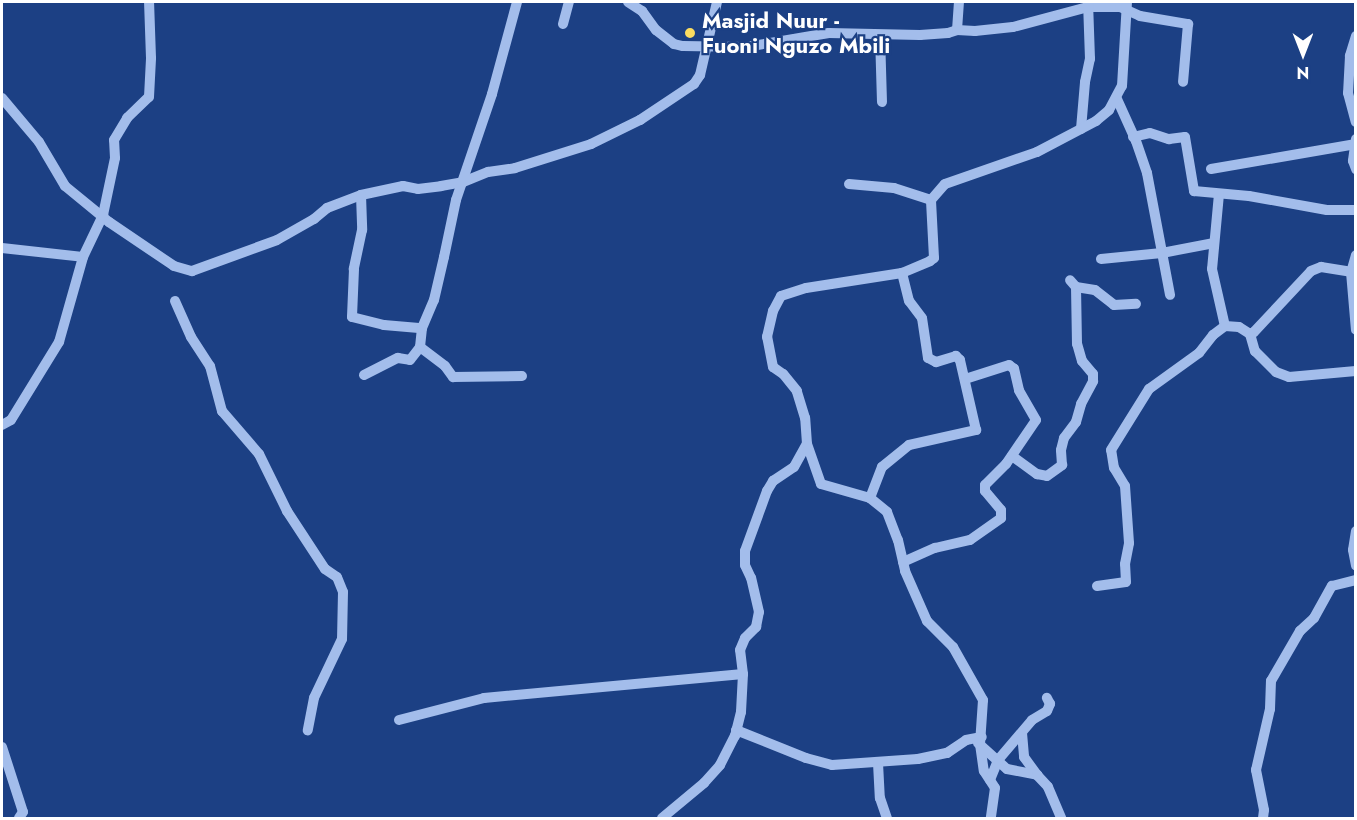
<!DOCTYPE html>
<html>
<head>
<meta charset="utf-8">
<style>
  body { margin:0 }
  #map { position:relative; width:1357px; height:820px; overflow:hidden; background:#1c4084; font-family:Jost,sans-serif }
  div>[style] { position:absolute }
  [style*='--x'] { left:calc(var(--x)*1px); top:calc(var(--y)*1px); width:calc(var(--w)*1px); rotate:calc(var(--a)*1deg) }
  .minor>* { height:10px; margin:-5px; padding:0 5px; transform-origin:5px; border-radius:5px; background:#a3bdeb }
  .dots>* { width:16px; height:16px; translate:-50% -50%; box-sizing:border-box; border:3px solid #1c4084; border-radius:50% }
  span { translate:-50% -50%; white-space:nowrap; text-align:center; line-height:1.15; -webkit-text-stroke:4.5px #1c4084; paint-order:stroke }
  .poi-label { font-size:22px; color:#fff; font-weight:700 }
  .left { translate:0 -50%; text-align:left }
  .frame { position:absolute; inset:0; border:3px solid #fff; pointer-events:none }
  .north { position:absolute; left:1273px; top:24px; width:60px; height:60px; -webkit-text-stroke:4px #1c4084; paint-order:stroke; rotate:180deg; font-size:16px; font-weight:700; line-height:24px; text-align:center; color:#fff }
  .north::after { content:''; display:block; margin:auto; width:21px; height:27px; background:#fff; clip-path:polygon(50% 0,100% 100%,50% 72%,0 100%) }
</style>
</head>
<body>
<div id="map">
  <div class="minor">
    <div style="--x:628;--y:2;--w:17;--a:33"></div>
    <div style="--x:642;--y:11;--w:24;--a:54"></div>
    <div style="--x:656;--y:30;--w:23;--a:38"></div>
    <div style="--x:674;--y:44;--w:9;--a:13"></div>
    <div style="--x:683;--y:46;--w:63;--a:0.9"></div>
    <div style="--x:746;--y:47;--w:84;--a:-9.6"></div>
    <div style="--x:829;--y:33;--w:91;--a:1.3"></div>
    <div style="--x:920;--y:35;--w:28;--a:-4"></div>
    <div style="--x:948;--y:33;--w:9;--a:-18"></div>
    <div style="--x:957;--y:30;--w:18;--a:3"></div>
    <div style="--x:975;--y:31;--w:38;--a:-6"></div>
    <div style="--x:1013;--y:27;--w:78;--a:-14.9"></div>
    <div style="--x:1088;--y:7;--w:32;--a:0"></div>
    <div style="--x:1120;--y:7;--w:22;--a:24"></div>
    <div style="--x:1140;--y:16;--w:49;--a:9.5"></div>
    <div style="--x:1188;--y:24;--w:58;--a:94.9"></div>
    <div style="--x:563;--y:24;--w:23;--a:-75"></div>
    <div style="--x:957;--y:30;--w:28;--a:-86"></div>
    <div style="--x:880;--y:35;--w:67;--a:88.3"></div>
    <div style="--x:1356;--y:36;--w:21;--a:107"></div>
    <div style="--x:1350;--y:56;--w:37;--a:93"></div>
    <div style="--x:1348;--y:93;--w:30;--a:75"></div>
    <div style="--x:2;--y:98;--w:57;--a:49.9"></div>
    <div style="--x:39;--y:142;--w:51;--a:59.4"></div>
    <div style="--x:65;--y:186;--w:57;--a:39.3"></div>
    <div style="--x:109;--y:222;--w:78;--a:34.1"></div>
    <div style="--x:174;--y:266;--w:19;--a:16"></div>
    <div style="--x:192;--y:271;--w:90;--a:-20"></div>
    <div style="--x:277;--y:240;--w:43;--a:-29.6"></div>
    <div style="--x:314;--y:219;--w:17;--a:-40"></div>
    <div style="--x:327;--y:208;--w:36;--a:-21"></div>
    <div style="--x:361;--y:195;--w:43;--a:-12.1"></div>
    <div style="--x:403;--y:186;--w:15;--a:11"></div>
    <div style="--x:418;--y:189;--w:23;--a:-7"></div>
    <div style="--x:441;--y:186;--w:22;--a:-10"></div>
    <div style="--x:463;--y:182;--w:27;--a:-22"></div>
    <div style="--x:488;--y:172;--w:27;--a:-8"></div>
    <div style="--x:515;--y:168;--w:80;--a:-17.5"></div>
    <div style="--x:591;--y:144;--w:55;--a:-26.1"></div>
    <div style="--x:640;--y:120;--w:65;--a:-33.7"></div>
    <div style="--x:694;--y:84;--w:11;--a:-56"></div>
    <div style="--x:700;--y:75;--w:75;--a:-76.9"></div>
    <div style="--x:1117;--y:99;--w:46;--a:65.7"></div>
    <div style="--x:1136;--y:141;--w:34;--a:71"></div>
    <div style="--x:1147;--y:173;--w:124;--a:79.3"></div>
    <div style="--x:1081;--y:129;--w:47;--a:-85.1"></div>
    <div style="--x:1085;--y:82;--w:24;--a:-78"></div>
    <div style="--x:1090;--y:59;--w:57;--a:-92"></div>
    <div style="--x:1133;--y:137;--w:17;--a:-13"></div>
    <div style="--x:1150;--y:133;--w:20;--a:18"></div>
    <div style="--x:1169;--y:139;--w:16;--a:-7"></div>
    <div style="--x:1185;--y:137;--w:55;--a:80.5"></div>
    <div style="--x:1194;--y:191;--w:55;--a:5.2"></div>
    <div style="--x:1249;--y:196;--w:79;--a:10.2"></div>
    <div style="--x:1327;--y:210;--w:29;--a:0"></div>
    <div style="--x:1356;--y:139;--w:22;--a:98"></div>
    <div style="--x:1353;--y:161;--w:9;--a:69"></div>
    <div style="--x:1211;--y:169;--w:147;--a:-9.8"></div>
    <div style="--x:849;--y:184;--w:45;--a:5.1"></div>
    <div style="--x:894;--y:188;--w:39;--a:18"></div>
    <div style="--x:1219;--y:194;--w:75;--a:95.3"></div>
    <div style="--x:1212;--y:269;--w:58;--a:77.2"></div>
    <div style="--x:361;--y:195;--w:35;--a:88"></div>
    <div style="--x:362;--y:230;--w:40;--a:102"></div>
    <div style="--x:354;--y:269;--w:48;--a:92.4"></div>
    <div style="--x:352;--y:317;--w:33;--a:14"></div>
    <div style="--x:384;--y:325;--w:38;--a:5"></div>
    <div style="--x:2;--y:248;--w:81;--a:6.3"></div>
    <div style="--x:83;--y:257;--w:47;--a:-64.5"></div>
    <div style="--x:103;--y:215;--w:58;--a:-78.1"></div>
    <div style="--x:115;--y:158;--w:18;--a:-93"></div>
    <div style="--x:114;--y:140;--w:26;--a:-59"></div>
    <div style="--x:127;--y:118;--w:30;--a:-44"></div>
    <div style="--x:149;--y:97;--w:39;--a:-87"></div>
    <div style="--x:151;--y:58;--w:56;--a:-92"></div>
    <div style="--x:1356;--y:255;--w:18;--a:106"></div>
    <div style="--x:1351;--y:272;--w:58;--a:85.1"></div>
    <div style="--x:1101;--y:259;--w:61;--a:-5.6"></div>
    <div style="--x:1162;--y:253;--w:53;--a:-10.9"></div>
    <div style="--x:1076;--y:287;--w:19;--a:9"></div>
    <div style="--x:1095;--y:290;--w:24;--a:38"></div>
    <div style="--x:1114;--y:305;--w:22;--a:-3"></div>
    <div style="--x:175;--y:301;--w:39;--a:66"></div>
    <div style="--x:191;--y:337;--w:35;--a:57"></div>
    <div style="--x:210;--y:366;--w:47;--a:75.1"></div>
    <div style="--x:222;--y:411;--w:57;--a:49.3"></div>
    <div style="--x:259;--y:454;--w:64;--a:63.8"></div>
    <div style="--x:287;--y:511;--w:69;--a:56.8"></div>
    <div style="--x:325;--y:569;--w:14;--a:34"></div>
    <div style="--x:337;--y:577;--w:16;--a:68"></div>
    <div style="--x:343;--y:592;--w:47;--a:91.2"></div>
    <div style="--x:342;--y:639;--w:65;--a:115.4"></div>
    <div style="--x:314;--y:698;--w:33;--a:101"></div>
    <div style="--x:1250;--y:334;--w:18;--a:74"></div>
    <div style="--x:1255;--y:351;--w:30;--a:45"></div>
    <div style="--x:1276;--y:372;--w:14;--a:21"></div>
    <div style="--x:1289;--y:377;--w:67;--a:-5.1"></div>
    <div style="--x:420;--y:347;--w:31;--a:37"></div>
    <div style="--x:445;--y:366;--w:14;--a:54"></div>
    <div style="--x:453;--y:377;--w:69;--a:-0.8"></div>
    <div style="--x:364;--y:375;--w:38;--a:-27"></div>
    <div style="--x:398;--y:358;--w:12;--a:9"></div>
    <div style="--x:410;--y:360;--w:16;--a:-52"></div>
    <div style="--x:420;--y:347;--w:19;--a:-84"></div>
    <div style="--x:422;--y:328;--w:30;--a:-67"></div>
    <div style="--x:434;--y:300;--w:44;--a:-76.9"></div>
    <div style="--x:444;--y:257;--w:58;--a:-78.1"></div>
    <div style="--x:456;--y:200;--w:112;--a:-71.2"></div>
    <div style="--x:492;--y:94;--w:95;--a:-74.8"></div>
    <div style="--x:2;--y:425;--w:10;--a:-29"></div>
    <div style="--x:11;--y:420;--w:92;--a:-58.4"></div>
    <div style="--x:59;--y:342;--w:88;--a:-74.2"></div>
    <div style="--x:807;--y:444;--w:42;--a:70.7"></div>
    <div style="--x:821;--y:484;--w:51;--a:15.9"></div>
    <div style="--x:870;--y:498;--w:22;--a:39"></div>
    <div style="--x:887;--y:512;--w:30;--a:69"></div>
    <div style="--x:898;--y:540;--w:32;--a:77"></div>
    <div style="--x:905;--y:571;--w:55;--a:66.3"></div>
    <div style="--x:927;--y:621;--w:37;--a:45"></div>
    <div style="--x:953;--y:647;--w:61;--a:60.5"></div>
    <div style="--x:983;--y:700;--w:44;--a:93.9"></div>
    <div style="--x:980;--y:744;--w:27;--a:82"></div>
    <div style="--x:984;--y:771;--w:20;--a:57"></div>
    <div style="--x:995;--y:788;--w:30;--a:98"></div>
    <div style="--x:1012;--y:456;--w:31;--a:36"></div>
    <div style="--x:1037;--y:474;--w:10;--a:11"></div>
    <div style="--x:1047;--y:476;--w:19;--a:-36"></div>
    <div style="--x:1062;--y:465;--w:15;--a:-94"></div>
    <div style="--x:1061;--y:450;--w:12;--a:-76"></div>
    <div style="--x:1064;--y:438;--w:20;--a:-53"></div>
    <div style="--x:1076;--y:422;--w:19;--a:-74"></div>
    <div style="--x:1081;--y:404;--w:26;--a:-62"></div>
    <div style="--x:1093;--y:381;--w:7;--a:-90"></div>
    <div style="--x:1093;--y:374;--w:17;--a:-130"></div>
    <div style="--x:1082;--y:361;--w:18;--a:-106"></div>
    <div style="--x:1077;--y:344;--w:57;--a:-91"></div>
    <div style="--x:1076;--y:287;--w:9;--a:-131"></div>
    <div style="--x:870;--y:498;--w:33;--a:-69"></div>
    <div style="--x:882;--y:467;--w:35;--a:-39"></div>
    <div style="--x:909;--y:445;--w:69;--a:-12.6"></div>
    <div style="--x:976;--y:430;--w:72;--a:-102.9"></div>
    <div style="--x:960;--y:360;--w:6;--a:-135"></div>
    <div style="--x:956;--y:356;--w:21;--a:163"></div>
    <div style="--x:936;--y:362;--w:9;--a:-153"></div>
    <div style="--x:928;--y:358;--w:40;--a:-98.5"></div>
    <div style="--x:922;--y:318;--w:21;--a:-127"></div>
    <div style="--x:909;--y:301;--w:29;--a:-104"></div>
    <div style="--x:1356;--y:531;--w:19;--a:99"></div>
    <div style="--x:1353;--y:550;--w:16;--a:79"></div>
    <div style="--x:903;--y:562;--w:35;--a:-24"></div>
    <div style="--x:935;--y:548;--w:36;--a:-13"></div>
    <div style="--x:970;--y:540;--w:38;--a:-35"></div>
    <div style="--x:1001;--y:518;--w:8;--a:-90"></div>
    <div style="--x:1001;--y:510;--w:25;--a:-130"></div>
    <div style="--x:985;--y:491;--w:6;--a:-90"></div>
    <div style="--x:985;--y:485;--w:30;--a:-45"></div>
    <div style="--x:1006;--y:464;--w:53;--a:-55.7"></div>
    <div style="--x:1036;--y:420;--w:34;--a:-120"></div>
    <div style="--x:1019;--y:390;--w:22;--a:-103"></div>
    <div style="--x:1014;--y:369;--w:6;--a:-141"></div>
    <div style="--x:1009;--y:365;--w:46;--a:162.3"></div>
    <div style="--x:1097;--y:586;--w:29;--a:-8"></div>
    <div style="--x:1126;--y:582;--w:18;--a:-93"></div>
    <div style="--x:1125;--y:564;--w:21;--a:-79"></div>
    <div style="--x:1129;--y:543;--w:57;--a:-94"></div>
    <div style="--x:1125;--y:486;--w:21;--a:-121"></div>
    <div style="--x:1114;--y:468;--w:18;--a:-99"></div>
    <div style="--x:1111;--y:450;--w:72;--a:-58.1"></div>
    <div style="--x:1149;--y:389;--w:62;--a:-35.8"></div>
    <div style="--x:1199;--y:353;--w:23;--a:-52"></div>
    <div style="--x:1213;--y:335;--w:15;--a:-37"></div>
    <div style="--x:1225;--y:326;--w:14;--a:4"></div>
    <div style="--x:1239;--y:327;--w:13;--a:32"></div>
    <div style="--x:1250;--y:334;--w:4;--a:-27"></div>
    <div style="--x:1254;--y:332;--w:83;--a:-46.9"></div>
    <div style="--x:1311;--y:271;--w:11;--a:-22"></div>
    <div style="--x:1321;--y:267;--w:30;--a:9"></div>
    <div style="--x:399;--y:720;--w:88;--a:-14.5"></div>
    <div style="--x:484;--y:698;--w:260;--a:-5.3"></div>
    <div style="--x:736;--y:730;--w:75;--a:21.8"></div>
    <div style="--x:806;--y:758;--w:27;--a:15"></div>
    <div style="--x:832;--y:765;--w:86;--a:-4"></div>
    <div style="--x:918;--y:759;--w:30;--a:-12"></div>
    <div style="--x:947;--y:753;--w:23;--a:-34"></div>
    <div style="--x:966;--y:740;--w:16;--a:-11"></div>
    <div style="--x:1022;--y:733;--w:24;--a:85"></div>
    <div style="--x:1024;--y:757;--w:22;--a:54"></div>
    <div style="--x:978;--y:743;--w:39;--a:42"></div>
    <div style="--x:1007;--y:769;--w:31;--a:11"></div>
    <div style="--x:1037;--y:775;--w:16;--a:47"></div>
    <div style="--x:1048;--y:787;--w:34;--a:67"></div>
    <div style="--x:2;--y:747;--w:68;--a:72.1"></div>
    <div style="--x:23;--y:812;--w:7;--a:124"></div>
    <div style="--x:878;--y:763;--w:35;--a:87"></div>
    <div style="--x:880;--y:798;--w:21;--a:71"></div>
    <div style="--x:990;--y:780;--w:22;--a:-68"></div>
    <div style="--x:998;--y:760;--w:52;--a:-49.6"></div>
    <div style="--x:1032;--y:720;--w:17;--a:-31"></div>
    <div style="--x:1047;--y:711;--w:8;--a:-67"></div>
    <div style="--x:1050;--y:704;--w:7;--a:-117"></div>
    <div style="--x:662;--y:818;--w:55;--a:-39.8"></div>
    <div style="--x:704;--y:783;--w:24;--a:-48"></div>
    <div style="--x:720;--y:765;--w:33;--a:-63"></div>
    <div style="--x:735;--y:736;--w:25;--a:-76"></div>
    <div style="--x:741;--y:712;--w:38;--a:-87"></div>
    <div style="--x:743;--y:674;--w:24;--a:-97"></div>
    <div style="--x:740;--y:650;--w:13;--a:-67"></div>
    <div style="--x:745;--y:638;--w:16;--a:-45"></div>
    <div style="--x:756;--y:627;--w:15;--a:-79"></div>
    <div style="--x:759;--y:612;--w:35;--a:-103"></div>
    <div style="--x:751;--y:578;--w:14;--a:-115"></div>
    <div style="--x:745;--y:565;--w:14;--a:-90"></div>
    <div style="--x:745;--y:551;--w:64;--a:-69.9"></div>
    <div style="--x:767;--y:491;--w:12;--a:-59"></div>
    <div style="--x:773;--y:481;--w:25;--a:-34"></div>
    <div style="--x:794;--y:467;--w:26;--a:-61"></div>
    <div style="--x:807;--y:444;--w:26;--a:-94"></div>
    <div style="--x:805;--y:418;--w:28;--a:-107"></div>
    <div style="--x:797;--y:391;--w:22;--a:-129"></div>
    <div style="--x:783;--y:374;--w:12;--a:-145"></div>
    <div style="--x:773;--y:367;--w:31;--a:-101"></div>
    <div style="--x:767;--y:337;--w:27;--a:-77"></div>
    <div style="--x:773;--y:311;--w:17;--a:-62"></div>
    <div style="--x:781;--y:296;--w:26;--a:-18"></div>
    <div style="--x:806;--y:288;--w:97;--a:-8.9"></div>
    <div style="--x:902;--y:273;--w:30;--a:-23"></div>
    <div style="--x:930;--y:261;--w:5;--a:-37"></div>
    <div style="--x:934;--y:258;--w:58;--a:-93"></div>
    <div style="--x:931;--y:200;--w:21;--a:-49"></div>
    <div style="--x:945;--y:184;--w:97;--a:-19.2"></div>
    <div style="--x:1037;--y:152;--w:67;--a:-27.7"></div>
    <div style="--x:1096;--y:121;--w:17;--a:-40"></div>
    <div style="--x:1109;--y:110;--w:27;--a:-62"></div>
    <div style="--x:1122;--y:86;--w:84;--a:-86.6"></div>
    <div style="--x:1263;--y:818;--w:8;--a:-83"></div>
    <div style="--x:1264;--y:810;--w:41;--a:-101.3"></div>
    <div style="--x:1256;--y:770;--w:63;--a:-77.1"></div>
    <div style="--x:1270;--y:709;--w:28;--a:-88"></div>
    <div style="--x:1271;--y:681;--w:58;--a:-59.9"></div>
    <div style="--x:1300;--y:631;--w:19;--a:-43"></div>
    <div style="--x:1314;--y:618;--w:37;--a:-61"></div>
    <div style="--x:1332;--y:586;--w:25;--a:-14"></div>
  </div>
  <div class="dots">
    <div style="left:690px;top:33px;background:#fbdc60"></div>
  </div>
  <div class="poi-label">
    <span class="left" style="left:702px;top:33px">Masjid Nuur -<br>Fuoni Nguzo Mbili</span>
  </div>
  <div class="frame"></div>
  <div class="north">N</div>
</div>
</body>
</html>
